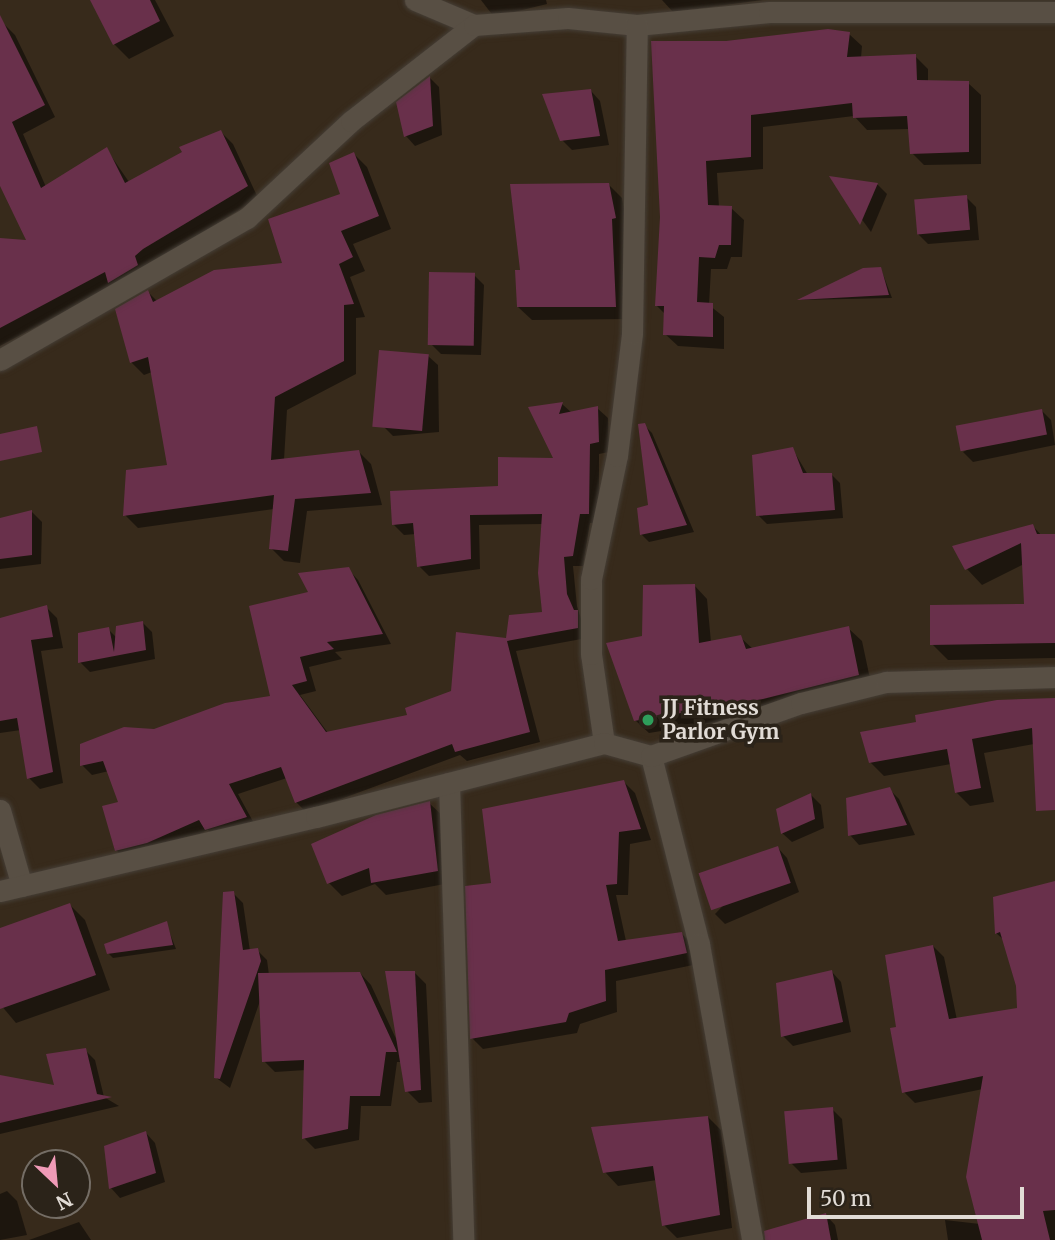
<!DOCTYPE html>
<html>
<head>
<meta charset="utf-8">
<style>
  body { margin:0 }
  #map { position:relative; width:1055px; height:1240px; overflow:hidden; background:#2b2319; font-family:Merriweather,serif }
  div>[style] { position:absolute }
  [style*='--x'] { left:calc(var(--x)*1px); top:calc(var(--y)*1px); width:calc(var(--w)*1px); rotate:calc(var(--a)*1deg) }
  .built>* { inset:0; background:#372a1b }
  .shadow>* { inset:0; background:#0007 }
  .building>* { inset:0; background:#69304b; transform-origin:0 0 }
  .roads { filter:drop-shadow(0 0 2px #453e36) drop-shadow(0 0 2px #453e36) }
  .street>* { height:21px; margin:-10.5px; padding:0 10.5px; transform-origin:10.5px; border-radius:10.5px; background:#584f44 }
  .dots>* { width:19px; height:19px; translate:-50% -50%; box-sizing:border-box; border:4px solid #2b2319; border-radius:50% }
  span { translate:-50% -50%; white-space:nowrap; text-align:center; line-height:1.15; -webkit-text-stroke:7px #2b2319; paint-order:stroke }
  .poi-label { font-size:21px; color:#e2dcd6; font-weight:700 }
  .left { translate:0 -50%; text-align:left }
  .north { position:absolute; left:21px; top:1149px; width:70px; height:70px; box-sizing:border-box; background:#2b2319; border:2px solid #746d65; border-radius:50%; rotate:154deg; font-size:19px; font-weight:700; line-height:28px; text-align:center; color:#e2dcd6 }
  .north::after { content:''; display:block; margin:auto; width:24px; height:32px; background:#f09ab7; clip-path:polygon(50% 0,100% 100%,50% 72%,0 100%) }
  .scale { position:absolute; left:807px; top:1187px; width:217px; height:32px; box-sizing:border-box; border:4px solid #e2dcd6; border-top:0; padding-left:9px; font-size:21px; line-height:24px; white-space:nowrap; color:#e2dcd6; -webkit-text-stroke:5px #2b2319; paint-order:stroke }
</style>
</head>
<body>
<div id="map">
  <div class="built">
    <div style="clip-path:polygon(evenodd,0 0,1055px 0,1055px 1240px,0 1240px,0 0,35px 1163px,77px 1163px,77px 1205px,35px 1205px,35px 1163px)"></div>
  </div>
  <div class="shadow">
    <div style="clip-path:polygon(92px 0,155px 0,174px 36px,129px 59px,114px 44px)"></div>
    <div style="clip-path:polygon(481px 0,546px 0,547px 4px,494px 17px)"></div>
    <div style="clip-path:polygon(662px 0,763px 0,673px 12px)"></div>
    <div style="clip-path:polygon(3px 23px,15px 35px,55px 117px,23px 134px,46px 187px,107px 150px,129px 182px,221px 132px,233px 144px,258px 198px,145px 269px,0 346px,0 257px,28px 242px,0 182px)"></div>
    <div style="clip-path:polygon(849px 34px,862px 46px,861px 58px,915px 56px,928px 69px,928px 82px,968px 83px,981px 95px,981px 164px,924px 165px,912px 153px,910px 129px,867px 130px,854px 116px,763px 127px,763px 169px,717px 173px,719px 207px,731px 208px,744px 220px,742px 257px,731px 257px,727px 269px,711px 269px,709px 305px,724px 317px,724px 349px,678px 346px,665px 334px,666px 315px,656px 305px,726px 43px)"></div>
    <div style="clip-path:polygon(430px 78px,439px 87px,442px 135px,415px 146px,406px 136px,398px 103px)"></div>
    <div style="clip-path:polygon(591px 91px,600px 101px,609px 145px,572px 150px,562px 140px)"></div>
    <div style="clip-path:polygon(354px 154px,367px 167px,391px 229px,353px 244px,365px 271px,350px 277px,365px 317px,356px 318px,356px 374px,287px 410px,284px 460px,358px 451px,371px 464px,382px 505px,307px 511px,300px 563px,284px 561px,271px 548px,274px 509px,138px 528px,125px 515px,169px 467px,152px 372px,144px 375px,131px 362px,148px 292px,157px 301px,285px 264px,342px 195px)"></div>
    <div style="clip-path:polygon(832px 178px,878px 185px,887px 194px,871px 232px)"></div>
    <div style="clip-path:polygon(608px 184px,622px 198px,628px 231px,629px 319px,532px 320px,518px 307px,522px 271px)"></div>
    <div style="clip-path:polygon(966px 197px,976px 207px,979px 240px,928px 244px,918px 234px)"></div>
    <div style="clip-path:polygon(881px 269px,892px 298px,800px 300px,863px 270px)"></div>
    <div style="clip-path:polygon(474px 275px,484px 285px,481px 355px,441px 354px,431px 344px)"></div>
    <div style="clip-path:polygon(428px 356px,438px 365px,439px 432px,393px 436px,383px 426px)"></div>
    <div style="clip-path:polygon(562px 404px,572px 413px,597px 408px,608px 418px,609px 452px,599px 454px,599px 523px,590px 523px,583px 566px,573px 566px,577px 606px,587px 638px,516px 651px,540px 742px,467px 761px,460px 755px,306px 812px,296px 802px,287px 778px,238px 794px,256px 827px,217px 839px,208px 830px,158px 853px,127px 860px,116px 850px,120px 803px,109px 771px,92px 775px,82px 765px,154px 731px,272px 698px,310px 593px,348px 569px,358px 580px,391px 644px,335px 652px,342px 659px,309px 667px,316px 691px,300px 695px,328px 733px,410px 716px,453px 692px,508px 640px,544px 614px,543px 524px,479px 525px,480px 569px,429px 576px,419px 566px,416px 534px,404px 535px,394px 525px,500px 487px,556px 460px,531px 408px)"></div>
    <div style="clip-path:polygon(1041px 410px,1051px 420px,1055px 445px,973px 462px,963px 452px)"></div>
    <div style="clip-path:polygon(644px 425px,652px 433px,694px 532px,649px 542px,641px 534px,650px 506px)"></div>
    <div style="clip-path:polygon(792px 448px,808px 475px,831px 474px,840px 483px,843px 518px,767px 524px,758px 515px)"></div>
    <div style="clip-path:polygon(32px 512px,42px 522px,41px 564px,0 569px,0 520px)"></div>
    <div style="clip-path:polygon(1033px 526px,1042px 536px,1055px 536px,1055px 658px,948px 660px,932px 644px,1026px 606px,1024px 564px,982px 585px,967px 569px)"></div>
    <div style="clip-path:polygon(694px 585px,707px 599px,711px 642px,740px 637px,753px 649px,848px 628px,862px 641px,872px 688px,778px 712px,649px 733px,635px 720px,643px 638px)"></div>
    <div style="clip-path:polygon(46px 607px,57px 618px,63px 648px,41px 651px,63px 783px,40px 789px,29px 778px,21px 730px,0 733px,0 620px)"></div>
    <div style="clip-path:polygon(143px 623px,152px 632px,155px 659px,90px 672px,80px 662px,108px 629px,117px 638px)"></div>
    <div style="clip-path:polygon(1055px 700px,1055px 782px,1034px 744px,984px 753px,994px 802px,970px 806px,956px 792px,951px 764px,884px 776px,870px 762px,918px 723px)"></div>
    <div style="clip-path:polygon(624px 782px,635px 793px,651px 840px,630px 844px,628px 895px,616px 895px,626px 941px,682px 934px,693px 945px,698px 964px,616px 981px,617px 1012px,580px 1024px,577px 1033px,483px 1049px,472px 1038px,493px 884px)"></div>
    <div style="clip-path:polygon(889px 789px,899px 799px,915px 835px,859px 845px,850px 835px)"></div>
    <div style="clip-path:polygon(811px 795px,821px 805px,824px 828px,792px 842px,782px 833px)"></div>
    <div style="clip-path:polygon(429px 803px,443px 816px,450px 883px,386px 895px,375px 884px,342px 896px,329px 883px)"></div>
    <div style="clip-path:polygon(778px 848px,787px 858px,799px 892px,725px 924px,715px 914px)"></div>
    <div style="clip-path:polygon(1055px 883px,1055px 1240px,948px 1240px,945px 1220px,980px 1224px,983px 1089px,915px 1103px,904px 1092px,898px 1029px,933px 946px,944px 957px,957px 1020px,1019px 1010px,1018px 985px,1005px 941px,996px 933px)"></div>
    <div style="clip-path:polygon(233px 893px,243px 903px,250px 951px,257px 950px,267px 960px,269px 975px,360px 973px,371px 985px,398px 1043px,414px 972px,426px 984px,432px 1102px,419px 1103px,407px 1091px,402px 1062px,397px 1062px,391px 1106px,361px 1106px,359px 1140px,315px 1149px,304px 1138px,306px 1070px,275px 1072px,264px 1061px,261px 998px,230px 1088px,215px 1077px)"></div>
    <div style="clip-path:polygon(70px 905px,85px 920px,110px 990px,16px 1023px,0 1004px,0 930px)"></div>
    <div style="clip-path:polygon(166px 923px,176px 949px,113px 958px,108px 953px)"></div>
    <div style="clip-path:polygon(832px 972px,841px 982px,851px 1032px,793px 1046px,783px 1036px)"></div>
    <div style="clip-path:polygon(85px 1050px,95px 1060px,104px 1097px,119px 1106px,0 1134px,0 1076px,56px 1087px)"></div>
    <div style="clip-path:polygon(832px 1109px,842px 1119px,847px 1169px,801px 1173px,791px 1163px)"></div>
    <div style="clip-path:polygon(708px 1117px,721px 1130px,732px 1228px,677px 1238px,664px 1225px,657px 1180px,618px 1186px,605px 1172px)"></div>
    <div style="clip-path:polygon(146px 1133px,155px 1143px,165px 1182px,120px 1198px,111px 1188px)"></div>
    <div style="clip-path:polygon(7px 1191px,17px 1201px,27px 1235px,0 1240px,0 1194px)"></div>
    <div style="clip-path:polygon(826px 1215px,835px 1225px,838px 1240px,786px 1240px)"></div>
    <div style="clip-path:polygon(79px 1222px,91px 1240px,29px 1240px)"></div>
  </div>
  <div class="building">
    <div style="clip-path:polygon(90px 0,150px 0,160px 21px,113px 45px)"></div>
    <div style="clip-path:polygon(0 15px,45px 105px,12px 122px,41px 188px,107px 147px,125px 183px,182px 152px,179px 147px,221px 130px,248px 186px,143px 249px,135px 256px,138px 265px,108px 283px,105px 272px,0 328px,0 238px,26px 240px,0 186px)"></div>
    <div style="clip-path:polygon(828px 29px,850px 32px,847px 57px,916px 54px,917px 80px,969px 81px,969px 152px,910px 154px,907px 116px,853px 118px,852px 103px,751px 115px,751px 157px,706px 161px,708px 205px,732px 206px,731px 245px,719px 245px,715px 258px,699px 257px,697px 302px,713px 303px,713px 337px,663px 335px,664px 306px,655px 306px,660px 217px,651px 41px,726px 41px)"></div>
    <div style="clip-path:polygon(430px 76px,433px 126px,404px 137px,396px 102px)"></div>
    <div style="clip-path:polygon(591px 89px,600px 136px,560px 141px,542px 94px)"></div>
    <div style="clip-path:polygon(354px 152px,379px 216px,341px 231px,353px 257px,339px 264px,354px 304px,344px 305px,344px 361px,275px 397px,271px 460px,359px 450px,371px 493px,295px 499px,288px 551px,269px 549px,274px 495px,123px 516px,126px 470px,167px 465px,148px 357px,130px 363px,115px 309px,148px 290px,153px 302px,214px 270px,282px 263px,268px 219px,340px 194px,329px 163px)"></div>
    <div style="clip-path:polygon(829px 176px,878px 183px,860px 225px)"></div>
    <div style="clip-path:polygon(609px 183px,616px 218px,612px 219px,616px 307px,517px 307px,515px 270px,520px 270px,510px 184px)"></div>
    <div style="left:967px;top:195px;width:35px;height:53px;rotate:85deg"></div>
    <div style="clip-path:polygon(881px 267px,889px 295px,797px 300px,863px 268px)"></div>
    <div style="left:429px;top:272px;width:46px;height:73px;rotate:1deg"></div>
    <div style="left:379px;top:350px;width:50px;height:77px;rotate:5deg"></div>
    <div style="clip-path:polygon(563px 402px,559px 414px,598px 406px,599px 442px,590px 444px,589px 514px,580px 514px,573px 556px,564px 557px,567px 594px,574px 610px,578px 610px,578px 628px,507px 641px,530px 732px,455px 752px,452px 744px,295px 803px,281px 767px,229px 784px,247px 817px,205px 830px,199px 820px,147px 843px,115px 851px,102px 806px,118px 802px,103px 761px,80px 766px,80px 744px,124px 727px,154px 729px,225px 703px,270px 696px,249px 606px,308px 592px,298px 573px,349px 567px,383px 634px,327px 642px,334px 649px,300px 657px,307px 681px,292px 685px,326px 732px,407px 715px,405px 708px,451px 691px,456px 632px,506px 638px,509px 615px,542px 612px,538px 573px,542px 514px,470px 515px,471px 559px,417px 567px,413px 523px,392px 525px,390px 491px,498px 486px,498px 457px,553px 458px,528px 407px)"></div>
    <div style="left:1042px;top:409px;width:26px;height:88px;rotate:79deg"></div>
    <div style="clip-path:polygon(645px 423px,687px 525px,640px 535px,637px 508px,648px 505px,638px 424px)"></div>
    <div style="clip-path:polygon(37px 426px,42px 452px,0 461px,0 434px)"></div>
    <div style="clip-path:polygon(793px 447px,803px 473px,832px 473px,835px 510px,756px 516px,752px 455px)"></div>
    <div style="clip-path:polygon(32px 510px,32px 555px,0 559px,0 518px)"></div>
    <div style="clip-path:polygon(1033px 524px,1037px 534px,1055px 534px,1055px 643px,930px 645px,930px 605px,1024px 604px,1021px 543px,965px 570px,952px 546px)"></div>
    <div style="clip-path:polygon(695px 584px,699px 643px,741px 635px,746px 649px,849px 626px,859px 675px,763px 699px,634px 721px,606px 643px,642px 636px,643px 585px)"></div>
    <div style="clip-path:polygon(47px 605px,53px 637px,31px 640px,53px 772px,27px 779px,17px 718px,0 721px,0 618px)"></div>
    <div style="clip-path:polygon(143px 621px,146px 650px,78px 663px,78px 633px,109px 627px,114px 652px,116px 626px)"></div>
    <div style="clip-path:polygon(1055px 698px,1055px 810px,1036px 811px,1032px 728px,972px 739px,981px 788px,955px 793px,947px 749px,869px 763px,860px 732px,916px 722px,915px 715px,997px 700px)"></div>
    <div style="clip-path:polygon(624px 780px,641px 829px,619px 832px,617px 884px,606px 885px,618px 941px,682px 932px,687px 953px,605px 970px,606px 1001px,569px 1013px,566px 1022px,470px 1039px,465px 886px,491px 883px,482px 809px)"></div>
    <div style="clip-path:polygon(890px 787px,907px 825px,848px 836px,846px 798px)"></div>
    <div style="clip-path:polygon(811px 793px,815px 819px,781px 834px,776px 809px)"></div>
    <div style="clip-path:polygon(430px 801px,438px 871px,371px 883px,369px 868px,327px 884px,311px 844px,376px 815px)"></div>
    <div style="left:778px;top:846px;width:39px;height:84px;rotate:71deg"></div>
    <div style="clip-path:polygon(1055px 881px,1055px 1210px,1043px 1211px,1050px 1240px,982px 1240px,966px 1177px,983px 1076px,902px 1093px,890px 1028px,896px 1027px,885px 955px,933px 945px,949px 1019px,1017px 1008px,1016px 986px,1000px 932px,995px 934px,993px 897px)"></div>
    <div style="clip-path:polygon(234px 891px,243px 950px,258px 948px,261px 961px,220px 1079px,214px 1078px,223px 892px)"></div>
    <div style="clip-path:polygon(70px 903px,96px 975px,0 1009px,0 928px)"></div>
    <div style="clip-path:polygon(167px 921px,173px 945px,107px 954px,104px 944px)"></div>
    <div style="clip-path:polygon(832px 970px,843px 1022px,781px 1037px,776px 983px)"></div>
    <div style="clip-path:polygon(385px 971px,415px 971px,421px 1090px,405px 1092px)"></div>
    <div style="clip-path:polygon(360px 972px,397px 1052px,386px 1052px,380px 1096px,350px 1096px,348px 1129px,302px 1139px,304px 1060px,262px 1062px,258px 973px)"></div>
    <div style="clip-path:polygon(86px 1048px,97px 1094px,112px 1097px,0 1123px,0 1075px,54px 1085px,46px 1054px)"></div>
    <div style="left:833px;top:1107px;width:53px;height:49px;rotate:85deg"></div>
    <div style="clip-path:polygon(708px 1116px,720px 1215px,662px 1226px,653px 1166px,603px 1173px,591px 1127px)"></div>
    <div style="clip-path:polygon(146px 1131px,156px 1173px,109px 1189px,104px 1146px)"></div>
    <div style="clip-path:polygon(826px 1213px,831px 1240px,765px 1240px,764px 1231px)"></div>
  </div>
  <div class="roads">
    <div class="street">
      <div style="--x:415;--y:0;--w:64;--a:23"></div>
      <div style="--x:0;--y:360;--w:285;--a:-29.9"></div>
      <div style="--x:247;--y:218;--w:142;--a:-43"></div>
      <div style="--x:351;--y:121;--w:156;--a:-38"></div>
      <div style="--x:474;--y:25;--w:94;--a:-4.3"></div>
      <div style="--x:568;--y:18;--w:69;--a:5.8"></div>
      <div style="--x:637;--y:25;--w:133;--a:-5.6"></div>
      <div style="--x:769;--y:12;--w:286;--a:0"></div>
      <div style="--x:604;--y:743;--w:90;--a:-98.3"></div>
      <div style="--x:591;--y:654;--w:75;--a:-90"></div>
      <div style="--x:591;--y:579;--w:126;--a:-78.1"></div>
      <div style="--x:617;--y:456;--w:124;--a:-83"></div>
      <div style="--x:632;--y:333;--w:308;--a:-89.1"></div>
      <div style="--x:651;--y:756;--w:194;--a:75.7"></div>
      <div style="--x:699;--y:944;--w:301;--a:79.8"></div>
      <div style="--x:449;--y:783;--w:457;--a:88.2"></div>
      <div style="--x:0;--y:810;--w:79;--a:73.9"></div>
      <div style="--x:0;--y:891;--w:325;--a:-13.2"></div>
      <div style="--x:316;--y:817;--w:297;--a:-14.4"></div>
      <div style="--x:604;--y:743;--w:49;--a:15.5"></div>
      <div style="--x:651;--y:756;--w:159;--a:-19.5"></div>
      <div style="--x:801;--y:703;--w:88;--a:-13.9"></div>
      <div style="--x:886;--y:682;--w:169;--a:-1.7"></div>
    </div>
  </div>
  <div class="dots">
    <div style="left:648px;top:720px;background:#2e9e5b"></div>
  </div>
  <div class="poi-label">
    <span class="left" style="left:662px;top:720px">JJ Fitness<br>Parlor Gym</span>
  </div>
  <div class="north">N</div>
  <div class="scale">50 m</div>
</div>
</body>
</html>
